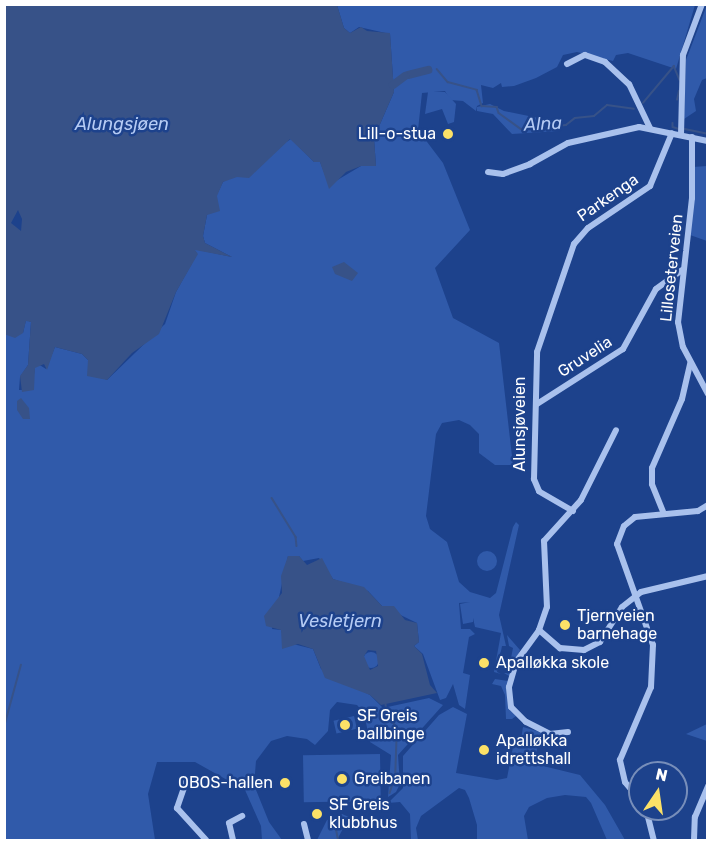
<!DOCTYPE html>
<html>
<head>
<meta charset="utf-8">
<style>
  body { margin:0 }
  #map { position:relative; width:712px; height:845px; overflow:hidden; background:#1d428c; font-family:Rubik,sans-serif }
  div>[style] { position:absolute }
  [style*='--x'] { left:calc(var(--x)*1px); top:calc(var(--y)*1px); width:calc(var(--w)*1px); rotate:calc(var(--a)*1deg) }
  .green>* { inset:0; background:#305aaa; transform-origin:0 0 }
  .round { border-radius:50% }
  .water>* { inset:0; background:#375288 }
  .stream>* { height:1.5px; margin:-0.75px; padding:0 0.75px; transform-origin:0.75px; border-radius:0.75px; background:#375288 }
  .river>* { height:8px; margin:-4px; padding:0 4px; transform-origin:4px; border-radius:4px; background:#375288 }
  .minor>* { height:6px; margin:-3px; padding:0 3px; transform-origin:3px; border-radius:3px; background:#a9c1ed }
  .dots>* { width:16px; height:16px; translate:-50% -50%; box-sizing:border-box; border:3px solid #1d428c; border-radius:50% }
  span { translate:-50% -50%; white-space:nowrap; text-align:center; line-height:1.15; -webkit-text-stroke:5px #1d428c; paint-order:stroke }
  .poi-label { font-size:16px; color:#fff }
  .right { translate:-100% -50%; text-align:right }
  .left { translate:0 -50%; text-align:left }
  .street-label { font-size:16px; color:#fff }
  .water-label { font-size:18px; color:#b5cbf4; font-style:italic }
  .frame { position:absolute; inset:0; border:6px solid #fff; pointer-events:none }
  .north { position:absolute; left:628px; top:761px; width:60px; height:60px; box-sizing:border-box; background:#1d428c; border:2px solid #778eba; border-radius:50%; rotate:13deg; font-size:16px; font-weight:700; line-height:24px; text-align:center; color:#fff }
  .north::after { content:''; display:block; margin:auto; width:21px; height:27px; background:#fce167; clip-path:polygon(50% 0,100% 100%,50% 72%,0 100%) }
</style>
</head>
<body>
<div id="map">
  <div class="green">
    <div style="clip-path:polygon(337px 5px,695px 5px,676px 69px,628px 53px,616px 55px,613px 61px,577px 52px,563px 55px,557px 67px,536px 78px,514px 86px,502px 87px,501px 83px,493px 88px,481px 85px,483px 103px,477px 106px,476px 111px,463px 101px,450px 100px,445px 91px,422px 93px,418px 130px,443px 163px,470px 230px,435px 268px,453px 318px,499px 343px,513px 465px,495px 465px,479px 453px,479px 434px,470px 425px,459px 420px,442px 423px,436px 434px,426px 516px,430px 529px,447px 542px,459px 582px,470px 592px,490px 598px,496px 593px,513px 527px,516px 522px,519px 525px,499px 615px,506px 646px,502px 646px,497px 672px,501px 674px,494px 672px,501px 633px,475px 627px,473px 618px,473px 622px,463px 624px,460px 604px,470px 602px,459px 603px,461px 629px,470px 629px,475px 634px,469px 637px,463px 673px,470px 675px,465px 709px,459px 705px,453px 684px,446px 698px,440px 700px,423px 654px,414px 646px,419px 642px,417px 623px,382px 606px,368px 591px,333px 579px,319px 558px,303px 561px,299px 556px,288px 556px,272px 629px,281px 630px,283px 637px,293px 644px,313px 649px,321px 669px,370px 695px,383px 708px,429px 698px,443px 705px,398px 755px,400px 784px,396px 792px,388px 797px,391px 755px,370px 742px,364px 713px,357px 705px,337px 702px,330px 710px,328px 731px,315px 745px,307px 739px,287px 736px,271px 741px,256px 761px,254px 785px,269px 822px,282px 840px,262px 840px,261px 826px,245px 790px,195px 762px,157px 762px,148px 794px,155px 840px,5px 840px,4px 334px,23px 333px,26px 320px,31px 322px,28px 365px,20px 377px,19px 390px,32px 390px,35px 367px,38px 364px,46px 369px,55px 347px,82px 354px,88px 360px,88px 370px,107px 380px,165px 324px,176px 292px,197px 254px,194px 249px,232px 257px,205px 243px,203px 236px,207px 215px,223px 182px,291px 139px,314px 162px,320px 162px,329px 185px,361px 166px,376px 166px,374px 138px,394px 92px,390px 34px,359px 27px,350px 33px,344px 28px)"></div>
    <div style="clip-path:polygon(707px 5px,707px 78px,702px 80px,694px 99px,696px 111px,684px 119px,686px 60px)"></div>
    <div style="clip-path:polygon(428px 92px,445px 92px,456px 104px,454px 122px,448px 124px,442px 109px,425px 114px)"></div>
    <div style="clip-path:polygon(490px 104px,504px 111px,563px 123px,559px 131px,512px 134px,493px 114px,477px 111px,477px 107px)"></div>
    <div style="clip-path:polygon(707px 166px,707px 241px,690px 235px,693px 167px)"></div>
    <div class="round" style="left:477px;top:551px;width:20px;height:20px"></div>
    <div style="clip-path:polygon(507px 635px,520px 650px,509px 676px,504px 673px,508px 673px,513px 648px,509px 646px)"></div>
    <div class="round" style="left:363px;top:652px;width:16px;height:16px"></div>
    <div style="clip-path:polygon(495px 679px,508px 681px,516px 716px,512px 719px,506px 719px,505px 695px,501px 686px,492px 684px)"></div>
    <div style="clip-path:polygon(453px 707px,467px 714px,456px 773px,497px 780px,507px 778px,513px 747px,520px 745px,523px 727px,537px 731px,541px 733px,535px 757px,539px 765px,580px 775px,605px 805px,625px 840px,607px 840px,591px 803px,586px 797px,565px 795px,547px 798px,529px 807px,524px 816px,528px 840px,477px 840px,477px 825px,469px 798px,465px 790px,459px 788px,421px 816px,416px 828px,418px 840px,411px 840px,410px 814px,400px 802px,388px 803px,403px 788px,403px 756px,439px 715px)"></div>
    <div style="left:354px;top:716px;width:13px;height:21px;rotate:77deg"></div>
    <div style="clip-path:polygon(707px 724px,707px 741px,686px 734px)"></div>
    <div style="left:380px;top:754px;width:47px;height:77px;rotate:89deg"></div>
    <div style="clip-path:polygon(342px 814px,349px 817px,337px 840px,317px 840px,327px 820px)"></div>
  </div>
  <div class="water">
    <div style="clip-path:polygon(evenodd,5px 4px,337px 5px,344px 28px,350px 33px,361px 27px,367px 31px,390px 33px,394px 92px,374px 138px,376px 166px,361px 166px,346px 172px,329px 189px,320px 162px,314px 162px,290px 139px,249px 178px,237px 177px,223px 182px,217px 196px,220px 211px,207px 215px,203px 236px,205px 243px,232px 257px,195px 250px,198px 254px,176px 292px,159px 334px,132px 353px,107px 380px,87px 376px,88px 360px,82px 354px,55px 347px,47px 370px,44px 364px,35px 368px,34px 390px,22px 392px,20px 376px,28px 365px,31px 322px,26px 321px,23px 333px,15px 338px,4px 334px,5px 4px,18px 210px,22px 219px,21px 231px,11px 223px,18px 210px)"></div>
    <div style="clip-path:polygon(344px 262px,358px 273px,352px 281px,335px 274px,332px 267px)"></div>
    <div style="clip-path:polygon(21px 398px,29px 408px,30px 419px,23px 419px,17px 410px,17px 401px)"></div>
    <div style="clip-path:polygon(evenodd,288px 556px,299px 556px,307px 565px,322px 558px,333px 579px,364px 587px,382px 606px,394px 606px,405px 620px,417px 623px,419px 642px,414px 646px,422px 654px,430px 685px,437px 693px,381px 705px,370px 695px,325px 678px,313px 649px,298px 644px,282px 649px,281px 630px,266px 626px,264px 616px,282px 593px,281px 576px,288px 556px,368px 650px,376px 651px,377px 657px,378px 666px,370px 670px,364px 656px,368px 650px)"></div>
  </div>
  <div class="stream">
    <div style="--x:437;--y:69;--w:17;--a:50"></div>
    <div style="--x:448;--y:82;--w:30;--a:15"></div>
    <div style="--x:477;--y:90;--w:17;--a:73"></div>
    <div style="--x:482;--y:106;--w:15;--a:4"></div>
    <div style="--x:497;--y:107;--w:6;--a:72"></div>
    <div style="--x:499;--y:113;--w:27;--a:36"></div>
    <div style="--x:521;--y:129;--w:45;--a:-5.1"></div>
    <div style="--x:566;--y:125;--w:11;--a:-38"></div>
    <div style="--x:575;--y:118;--w:19;--a:-6"></div>
    <div style="--x:594;--y:116;--w:17;--a:-40"></div>
    <div style="--x:607;--y:105;--w:27;--a:8"></div>
    <div style="--x:677;--y:100;--w:9;--a:-77"></div>
    <div style="--x:643;--y:103;--w:48;--a:-50"></div>
    <div style="--x:674;--y:66;--w:15;--a:67"></div>
    <div style="--x:673;--y:123;--w:4;--a:90"></div>
    <div style="--x:673;--y:127;--w:6;--a:18"></div>
    <div style="--x:685;--y:129;--w:24;--a:12"></div>
    <div style="--x:272;--y:498;--w:46;--a:58.4"></div>
    <div style="--x:296;--y:537;--w:9;--a:84"></div>
    <div style="--x:386;--y:704;--w:11;--a:85"></div>
    <div style="--x:387;--y:715;--w:13;--a:51"></div>
    <div style="--x:395;--y:725;--w:14;--a:82"></div>
    <div style="--x:397;--y:739;--w:36;--a:92"></div>
    <div style="--x:396;--y:775;--w:19;--a:108"></div>
    <div style="--x:4;--y:727;--w:64;--a:-74.7"></div>
    <div style="--x:338;--y:840;--w:10;--a:-101"></div>
    <div style="--x:336;--y:830;--w:19;--a:-39"></div>
  </div>
  <div class="river">
    <div style="--x:408;--y:75;--w:21;--a:-14"></div>
    <div style="--x:393;--y:85;--w:15;--a:-37"></div>
  </div>
  <div class="minor">
    <div style="--x:567;--y:64;--w:20;--a:-27"></div>
    <div style="--x:585;--y:55;--w:21;--a:19"></div>
    <div style="--x:605;--y:62;--w:33;--a:43"></div>
    <div style="--x:629;--y:84;--w:49;--a:64.5"></div>
    <div style="--x:681;--y:135;--w:80;--a:-88.6"></div>
    <div style="--x:683;--y:55;--w:54;--a:-69.6"></div>
    <div style="--x:692;--y:137;--w:61;--a:90"></div>
    <div style="--x:692;--y:198;--w:125;--a:96.4"></div>
    <div style="--x:678;--y:322;--w:25;--a:79"></div>
    <div style="--x:683;--y:347;--w:53;--a:62"></div>
    <div style="--x:488;--y:172;--w:15;--a:8"></div>
    <div style="--x:503;--y:174;--w:29;--a:-20"></div>
    <div style="--x:530;--y:164;--w:43;--a:-28.9"></div>
    <div style="--x:568;--y:143;--w:73;--a:-12.7"></div>
    <div style="--x:639;--y:127;--w:70;--a:11.5"></div>
    <div style="--x:537;--y:404;--w:102;--a:-32.6"></div>
    <div style="--x:623;--y:349;--w:68;--a:-61.2"></div>
    <div style="--x:656;--y:289;--w:32;--a:-36"></div>
    <div style="--x:573;--y:511;--w:39;--a:-150"></div>
    <div style="--x:539;--y:491;--w:13;--a:-113"></div>
    <div style="--x:534;--y:479;--w:127;--a:-88.6"></div>
    <div style="--x:537;--y:352;--w:114;--a:-71.1"></div>
    <div style="--x:574;--y:244;--w:21;--a:-49"></div>
    <div style="--x:588;--y:228;--w:75;--a:-34.1"></div>
    <div style="--x:650;--y:186;--w:57;--a:-67.5"></div>
    <div style="--x:664;--y:514;--w:32;--a:-112"></div>
    <div style="--x:652;--y:484;--w:16;--a:-90"></div>
    <div style="--x:652;--y:468;--w:75;--a:-66.5"></div>
    <div style="--x:682;--y:399;--w:37;--a:-77"></div>
    <div style="--x:539;--y:630;--w:28;--a:41"></div>
    <div style="--x:560;--y:648;--w:24;--a:5"></div>
    <div style="--x:584;--y:650;--w:18;--a:-27"></div>
    <div style="--x:600;--y:642;--w:41;--a:-57.8"></div>
    <div style="--x:622;--y:607;--w:24;--a:-38"></div>
    <div style="--x:641;--y:592;--w:69;--a:-13.4"></div>
    <div style="--x:568;--y:732;--w:18;--a:174"></div>
    <div style="--x:550;--y:734;--w:27;--a:-153"></div>
    <div style="--x:526;--y:722;--w:21;--a:-135"></div>
    <div style="--x:511;--y:707;--w:20;--a:-96"></div>
    <div style="--x:509;--y:687;--w:26;--a:-74"></div>
    <div style="--x:516;--y:662;--w:39;--a:-54"></div>
    <div style="--x:539;--y:630;--w:24;--a:-71"></div>
    <div style="--x:547;--y:607;--w:66;--a:-92.6"></div>
    <div style="--x:544;--y:541;--w:55;--a:-47.9"></div>
    <div style="--x:581;--y:500;--w:78;--a:-63.4"></div>
    <div style="--x:187;--y:779;--w:31;--a:109"></div>
    <div style="--x:177;--y:808;--w:43;--a:47.8"></div>
    <div style="--x:640;--y:800;--w:23;--a:-130"></div>
    <div style="--x:625;--y:782;--w:23;--a:-103"></div>
    <div style="--x:620;--y:760;--w:79;--a:-67"></div>
    <div style="--x:651;--y:687;--w:42;--a:-87.3"></div>
    <div style="--x:653;--y:645;--w:107;--a:-109.6"></div>
    <div style="--x:617;--y:544;--w:19;--a:-69"></div>
    <div style="--x:624;--y:526;--w:14;--a:-39"></div>
    <div style="--x:635;--y:517;--w:63;--a:-5.4"></div>
    <div style="--x:698;--y:511;--w:12;--a:-31"></div>
    <div style="--x:646;--y:809;--w:32;--a:76"></div>
    <div style="--x:304;--y:824;--w:16;--a:76"></div>
    <div style="--x:233;--y:840;--w:17;--a:-103"></div>
    <div style="--x:229;--y:823;--w:15;--a:-28"></div>
    <div style="--x:694;--y:840;--w:23;--a:-88"></div>
    <div style="--x:695;--y:817;--w:34;--a:-67"></div>
  </div>
  <div class="dots">
    <div style="left:448px;top:134px;background:#fce167"></div>
    <div style="left:565px;top:625px;background:#fce167"></div>
    <div style="left:484px;top:663px;background:#fce167"></div>
    <div style="left:345px;top:725px;background:#fce167"></div>
    <div style="left:484px;top:750px;background:#fce167"></div>
    <div style="left:342px;top:779px;background:#fce167"></div>
    <div style="left:285px;top:783px;background:#fce167"></div>
    <div style="left:317px;top:814px;background:#fce167"></div>
  </div>
  <div class="poi-label">
    <span class="right" style="left:436px;top:134px">Lill-o-stua</span>
    <span class="left" style="left:577px;top:625px">Tjernveien<br>barnehage</span>
    <span class="left" style="left:496px;top:663px">Apalløkka skole</span>
    <span class="left" style="left:357px;top:725px">SF Greis<br>ballbinge</span>
    <span class="left" style="left:496px;top:750px">Apalløkka<br>idrettshall</span>
    <span class="left" style="left:354px;top:779px">Greibanen</span>
    <span class="right" style="left:273px;top:783px">OBOS-hallen</span>
    <span class="left" style="left:329px;top:814px">SF Greis<br>klubbhus</span>
  </div>
  <div class="street-label">
    <span style="left:608px;top:198px;rotate:-35deg">Parkenga</span>
    <span style="left:672px;top:268px;rotate:-84deg">Lilloseterveien</span>
    <span style="left:585px;top:357px;rotate:-33deg">Gruvelia</span>
    <span style="left:520px;top:424px;rotate:-90deg">Alunsjøveien</span>
  </div>
  <div class="water-label">
    <span style="left:122px;top:124px">Alungsjøen</span>
    <span style="left:543px;top:124px;rotate:-3deg">Alna</span>
    <span style="left:340px;top:621px">Vesletjern</span>
  </div>
  <div class="frame"></div>
  <div class="north">N</div>
</div>
</body>
</html>
